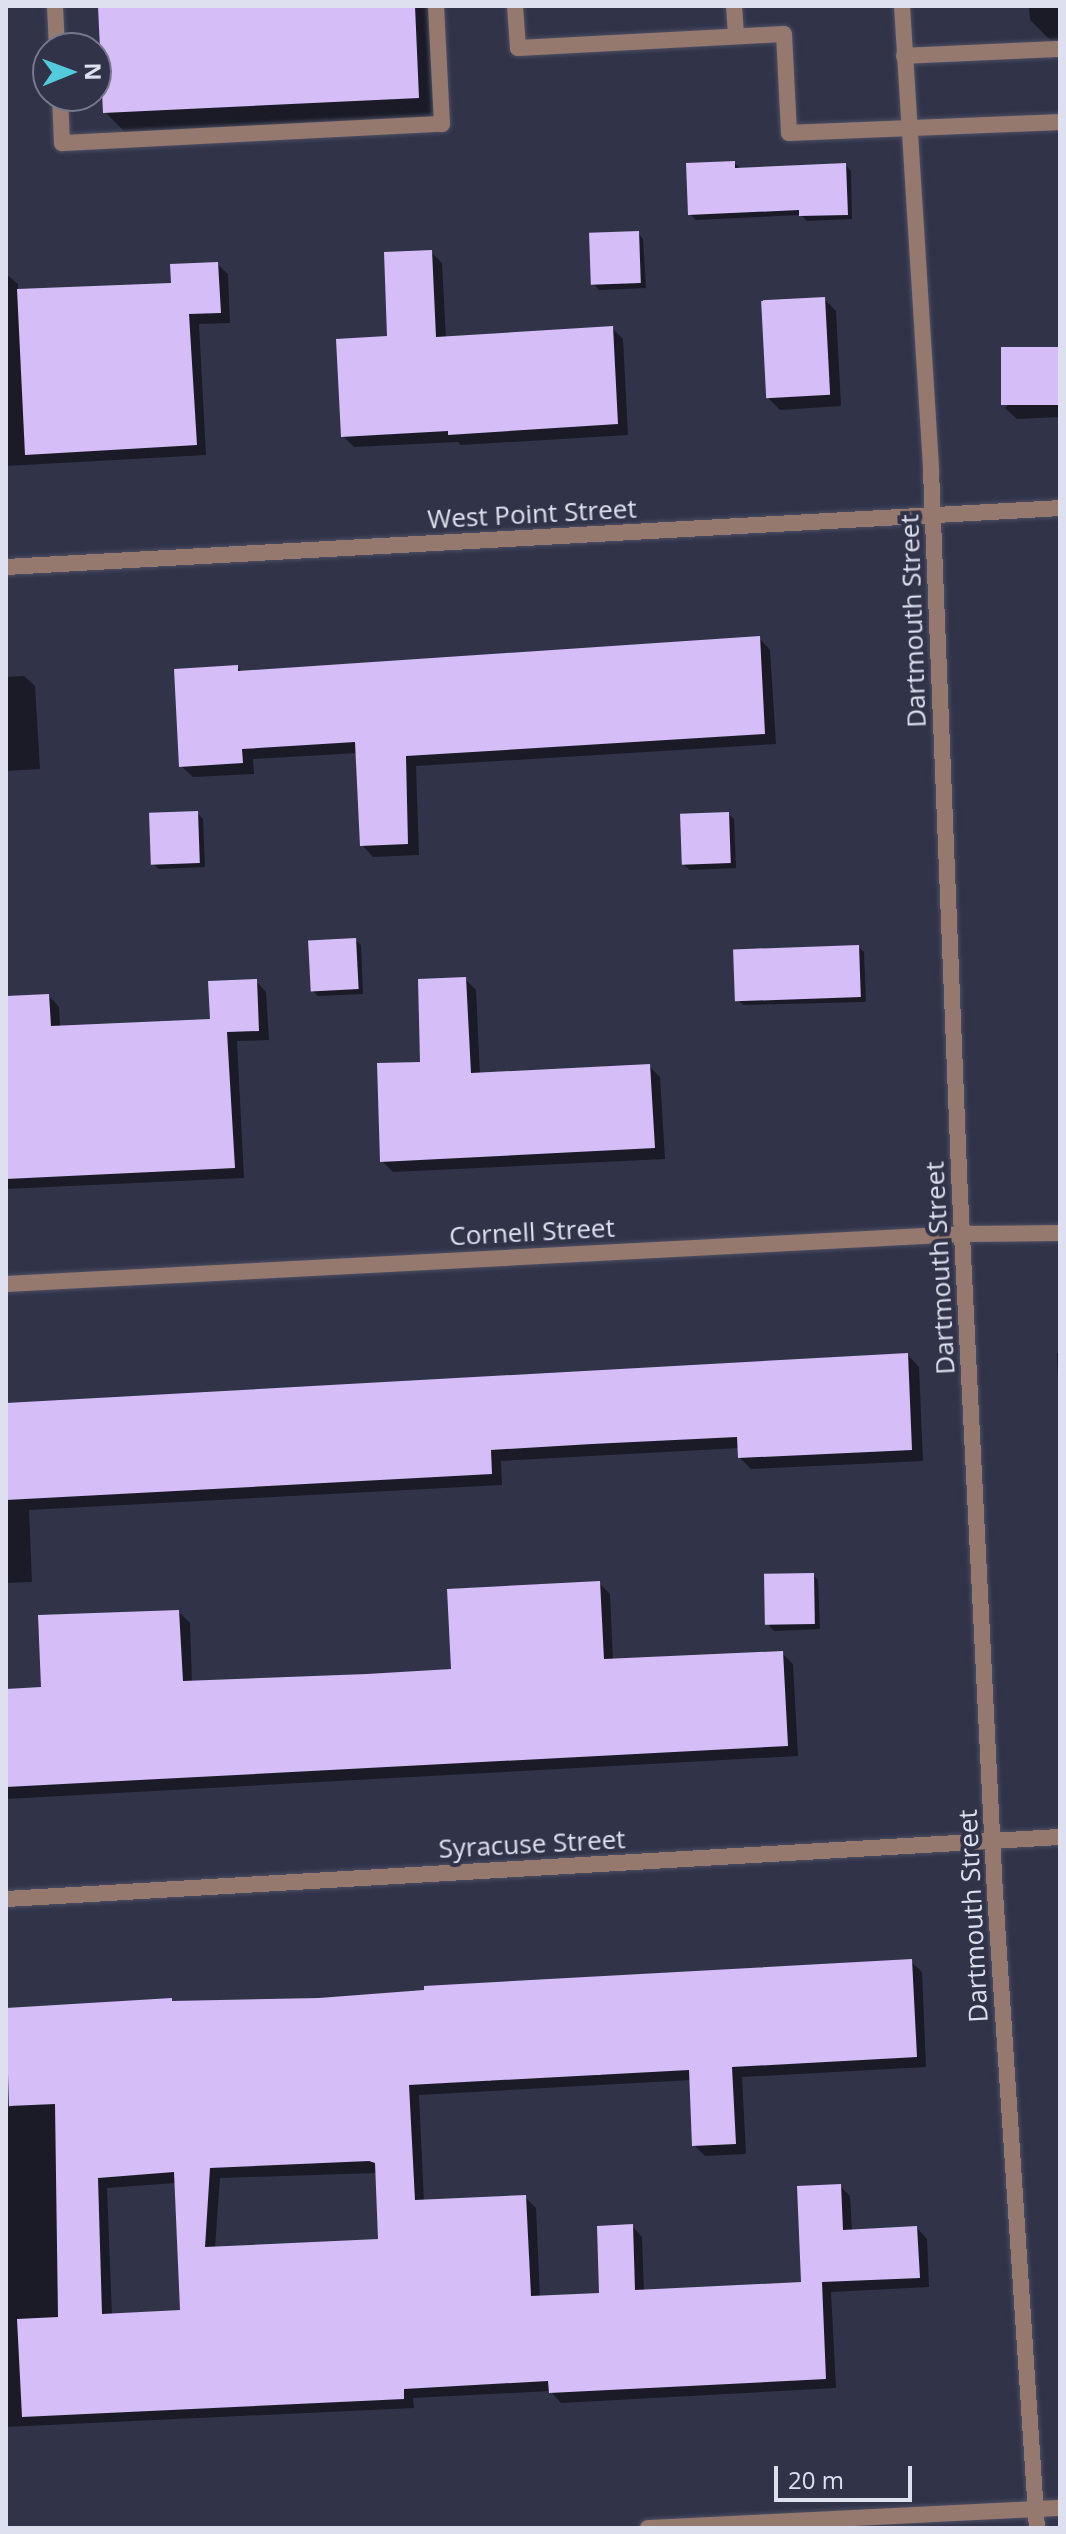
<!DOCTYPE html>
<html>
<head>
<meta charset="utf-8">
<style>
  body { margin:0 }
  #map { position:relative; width:1066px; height:2534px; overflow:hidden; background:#313349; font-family:"Open Sans",sans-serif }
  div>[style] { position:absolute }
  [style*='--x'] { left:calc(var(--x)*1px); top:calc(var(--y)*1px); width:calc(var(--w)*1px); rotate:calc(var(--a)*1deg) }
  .shadow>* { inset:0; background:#0007 }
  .building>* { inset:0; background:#d5bdf8; transform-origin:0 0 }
  .roads { filter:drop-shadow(0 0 2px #4d4f64) drop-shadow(0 0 2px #4d4f64) }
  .service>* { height:16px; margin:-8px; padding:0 8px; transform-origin:8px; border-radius:8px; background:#95796e }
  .minor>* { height:16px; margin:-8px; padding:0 8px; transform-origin:8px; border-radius:8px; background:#95796e }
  span { translate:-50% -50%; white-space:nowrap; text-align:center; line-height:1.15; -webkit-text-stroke:8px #313349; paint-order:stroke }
  .street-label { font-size:26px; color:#dfe0ef }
  .frame { position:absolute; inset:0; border:8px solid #dfe0ef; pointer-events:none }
  .north { position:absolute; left:32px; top:32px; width:80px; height:80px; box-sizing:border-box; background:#313349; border:2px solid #77788b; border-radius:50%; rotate:89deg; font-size:22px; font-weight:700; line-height:32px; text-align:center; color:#dfe0ef }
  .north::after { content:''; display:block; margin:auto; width:28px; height:36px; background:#54cadd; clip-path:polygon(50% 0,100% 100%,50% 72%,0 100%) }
  .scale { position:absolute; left:774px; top:2466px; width:138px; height:36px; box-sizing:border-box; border:4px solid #dfe0ef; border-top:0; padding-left:10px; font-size:24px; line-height:28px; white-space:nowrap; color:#dfe0ef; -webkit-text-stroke:6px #313349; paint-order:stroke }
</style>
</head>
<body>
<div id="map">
  <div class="shadow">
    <div style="clip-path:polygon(100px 6px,434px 6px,440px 119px,126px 133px,105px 112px)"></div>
    <div style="clip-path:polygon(1029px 6px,1060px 6px,1060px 40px,1051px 41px,1030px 20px)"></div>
    <div style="clip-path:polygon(734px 163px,741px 169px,845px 165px,851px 171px,852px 219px,807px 221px,801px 215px,696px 220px,690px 214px)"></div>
    <div style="clip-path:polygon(638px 233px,643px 239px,646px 288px,599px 290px,594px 284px)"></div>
    <div style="clip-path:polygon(431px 252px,442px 263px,446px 339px,612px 328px,623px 339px,628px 435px,461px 445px,458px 442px,354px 447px,343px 436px)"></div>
    <div style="clip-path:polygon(217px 264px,228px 274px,230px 323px,199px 324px,206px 455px,6px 466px,6px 274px,18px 284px,18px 291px,173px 285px)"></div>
    <div style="clip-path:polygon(824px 299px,836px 311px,841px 406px,780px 410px,768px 398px)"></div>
    <div style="clip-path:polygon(1060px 350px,1060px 417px,1017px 419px,1005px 408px)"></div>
    <div style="clip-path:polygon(759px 638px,770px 650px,776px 744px,416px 766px,419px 855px,373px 857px,362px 845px,358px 753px,253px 759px,254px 774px,193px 777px,181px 766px,237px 667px,242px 672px)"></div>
    <div style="clip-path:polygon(24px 676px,35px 686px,40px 769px,6px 771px,6px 677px)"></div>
    <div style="clip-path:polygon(197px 813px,203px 819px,205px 867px,159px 869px,153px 864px)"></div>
    <div style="clip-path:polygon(728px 814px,734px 819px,736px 868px,690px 870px,684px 865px)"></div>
    <div style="clip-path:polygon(355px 940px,361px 945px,363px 994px,318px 996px,312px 990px)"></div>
    <div style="clip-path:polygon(858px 947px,864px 952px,866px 1002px,743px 1005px,737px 999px)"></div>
    <div style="clip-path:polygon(465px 979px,476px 990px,480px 1074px,649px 1066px,660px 1077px,665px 1159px,393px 1172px,382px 1161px,422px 1064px)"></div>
    <div style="clip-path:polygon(256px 981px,266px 992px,269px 1040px,237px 1041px,244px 1178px,6px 1189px,6px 998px,49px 996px,59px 1007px,60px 1027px,212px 1021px)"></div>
    <div style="clip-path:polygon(1057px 1353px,1060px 1353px,1060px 1407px,1059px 1406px)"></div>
    <div style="clip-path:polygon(908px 1355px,919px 1367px,923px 1461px,751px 1469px,740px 1458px,739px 1448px,501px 1461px,502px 1485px,29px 1510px,32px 1582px,6px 1583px,6px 1405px)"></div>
    <div style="clip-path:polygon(813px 1575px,818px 1580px,820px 1629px,774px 1631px,769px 1626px)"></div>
    <div style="clip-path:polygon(599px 1583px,610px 1594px,613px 1660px,782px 1653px,793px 1664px,798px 1756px,6px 1799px,6px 1691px,43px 1689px,179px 1612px,190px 1623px,192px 1683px,453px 1671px)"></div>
    <div style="clip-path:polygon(evenodd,911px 1962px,922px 1972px,926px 2067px,742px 2077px,746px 2154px,705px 2156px,694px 2145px,691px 2080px,419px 2095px,424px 2202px,525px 2197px,536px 2208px,540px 2298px,602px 2295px,632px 2226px,642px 2237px,644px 2292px,803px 2283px,840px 2186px,850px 2196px,852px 2231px,917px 2228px,927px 2239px,929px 2287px,831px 2292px,836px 2388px,561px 2403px,550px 2391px,413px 2398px,414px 2408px,6px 2427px,6px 2107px,11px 2107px,6px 2010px,171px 2000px,174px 2003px,319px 2000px,911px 1962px,377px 2173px,381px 2241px,215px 2248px,220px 2178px,377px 2173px,911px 1962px,176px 2183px,182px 2312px,112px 2315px,107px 2188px,176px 2183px)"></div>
  </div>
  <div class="building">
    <div style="clip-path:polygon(98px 6px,415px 6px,419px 98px,103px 113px)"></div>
    <div style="clip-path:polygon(735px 161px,735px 168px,846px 163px,848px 215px,799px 216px,799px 210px,688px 215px,686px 163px)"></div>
    <div style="left:639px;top:231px;width:52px;height:50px;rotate:88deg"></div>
    <div style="clip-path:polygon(432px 250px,436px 337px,613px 326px,618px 424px,448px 435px,448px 431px,341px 437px,336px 339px,387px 336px,384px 252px)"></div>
    <div style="clip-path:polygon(218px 262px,221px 313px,189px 314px,197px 445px,25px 455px,17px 289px,171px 283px,170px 264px)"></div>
    <div style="left:825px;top:297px;width:98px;height:64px;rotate:87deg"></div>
    <div style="left:1060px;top:347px;width:58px;height:59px;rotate:90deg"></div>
    <div style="clip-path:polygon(760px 636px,765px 734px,406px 756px,408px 844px,360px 846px,355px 742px,242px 749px,243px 763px,179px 767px,174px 669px,238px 665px,238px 671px)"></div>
    <div style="left:198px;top:811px;width:52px;height:49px;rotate:88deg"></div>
    <div style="left:729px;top:812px;width:51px;height:49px;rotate:88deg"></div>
    <div style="left:356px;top:938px;width:51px;height:48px;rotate:87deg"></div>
    <div style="left:859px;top:945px;width:52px;height:126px;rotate:88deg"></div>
    <div style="clip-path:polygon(466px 977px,471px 1073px,650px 1064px,655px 1148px,380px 1162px,377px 1063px,420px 1062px,418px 979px)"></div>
    <div style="clip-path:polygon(257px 979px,259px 1031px,227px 1032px,235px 1168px,6px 1179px,6px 996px,49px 994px,51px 1026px,210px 1019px,208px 981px)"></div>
    <div style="clip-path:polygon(908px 1353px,912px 1450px,738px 1458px,737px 1437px,592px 1444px,491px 1450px,492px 1474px,6px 1500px,6px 1403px)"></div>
    <div style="left:814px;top:1573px;width:51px;height:50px;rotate:89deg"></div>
    <div style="clip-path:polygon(600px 1581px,604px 1659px,783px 1651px,788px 1746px,6px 1787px,6px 1689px,41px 1687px,38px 1615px,179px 1610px,183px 1681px,367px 1674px,451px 1669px,447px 1589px)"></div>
    <div style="clip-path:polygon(evenodd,912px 1959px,917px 2057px,732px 2067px,736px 2144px,692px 2146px,689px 2070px,409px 2085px,415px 2200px,526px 2195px,531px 2296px,599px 2293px,597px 2226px,633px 2224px,635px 2290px,801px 2282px,797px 2186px,841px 2184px,843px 2230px,917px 2226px,920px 2278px,822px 2282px,826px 2379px,549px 2393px,548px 2381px,404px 2389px,404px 2399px,22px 2417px,17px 2319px,58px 2317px,55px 2104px,9px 2106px,6px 2008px,172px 1998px,172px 2001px,319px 1998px,424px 1990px,424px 1986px,912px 1959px,369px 2161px,375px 2163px,378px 2239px,205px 2247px,210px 2168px,369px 2161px,912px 1959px,174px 2172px,180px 2310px,102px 2314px,98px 2178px,174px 2172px)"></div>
  </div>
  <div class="roads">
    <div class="service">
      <div style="--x:55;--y:6;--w:42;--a:87.3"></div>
      <div style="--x:515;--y:6;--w:42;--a:85.9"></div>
      <div style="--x:518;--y:48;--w:266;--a:-3"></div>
      <div style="--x:784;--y:34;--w:99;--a:87.1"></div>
      <div style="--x:789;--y:133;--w:271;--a:-2.3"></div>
      <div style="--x:734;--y:6;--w:30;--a:86"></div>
      <div style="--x:904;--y:56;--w:156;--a:-2.6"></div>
      <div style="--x:60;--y:96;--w:47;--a:87.6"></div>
      <div style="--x:62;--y:143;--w:380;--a:-2.9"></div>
      <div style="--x:442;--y:124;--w:118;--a:-92.9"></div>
    </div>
    <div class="minor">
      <div style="--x:902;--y:6;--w:466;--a:86.4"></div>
      <div style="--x:931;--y:471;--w:725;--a:87.71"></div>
      <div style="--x:960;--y:1195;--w:699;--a:87.13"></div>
      <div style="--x:995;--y:1893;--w:636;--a:86.22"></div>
      <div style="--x:6;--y:567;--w:1056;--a:-3.2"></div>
      <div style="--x:6;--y:1284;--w:957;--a:-2.99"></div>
      <div style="--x:962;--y:1234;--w:98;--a:-0.6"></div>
      <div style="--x:6;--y:1899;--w:1056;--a:-3.37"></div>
      <div style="--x:648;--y:2528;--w:412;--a:-2.8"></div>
    </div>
  </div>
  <div class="street-label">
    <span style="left:532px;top:514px;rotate:-3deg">West Point Street</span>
    <span style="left:913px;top:621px;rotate:-92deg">Dartmouth Street</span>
    <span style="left:532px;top:1232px;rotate:-3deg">Cornell Street</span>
    <span style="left:940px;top:1268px;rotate:-93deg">Dartmouth Street</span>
    <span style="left:532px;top:1844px;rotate:-3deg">Syracuse Street</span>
    <span style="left:973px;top:1916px;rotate:-93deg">Dartmouth Street</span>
  </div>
  <div class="frame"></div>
  <div class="north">N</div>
  <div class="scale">20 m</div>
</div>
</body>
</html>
